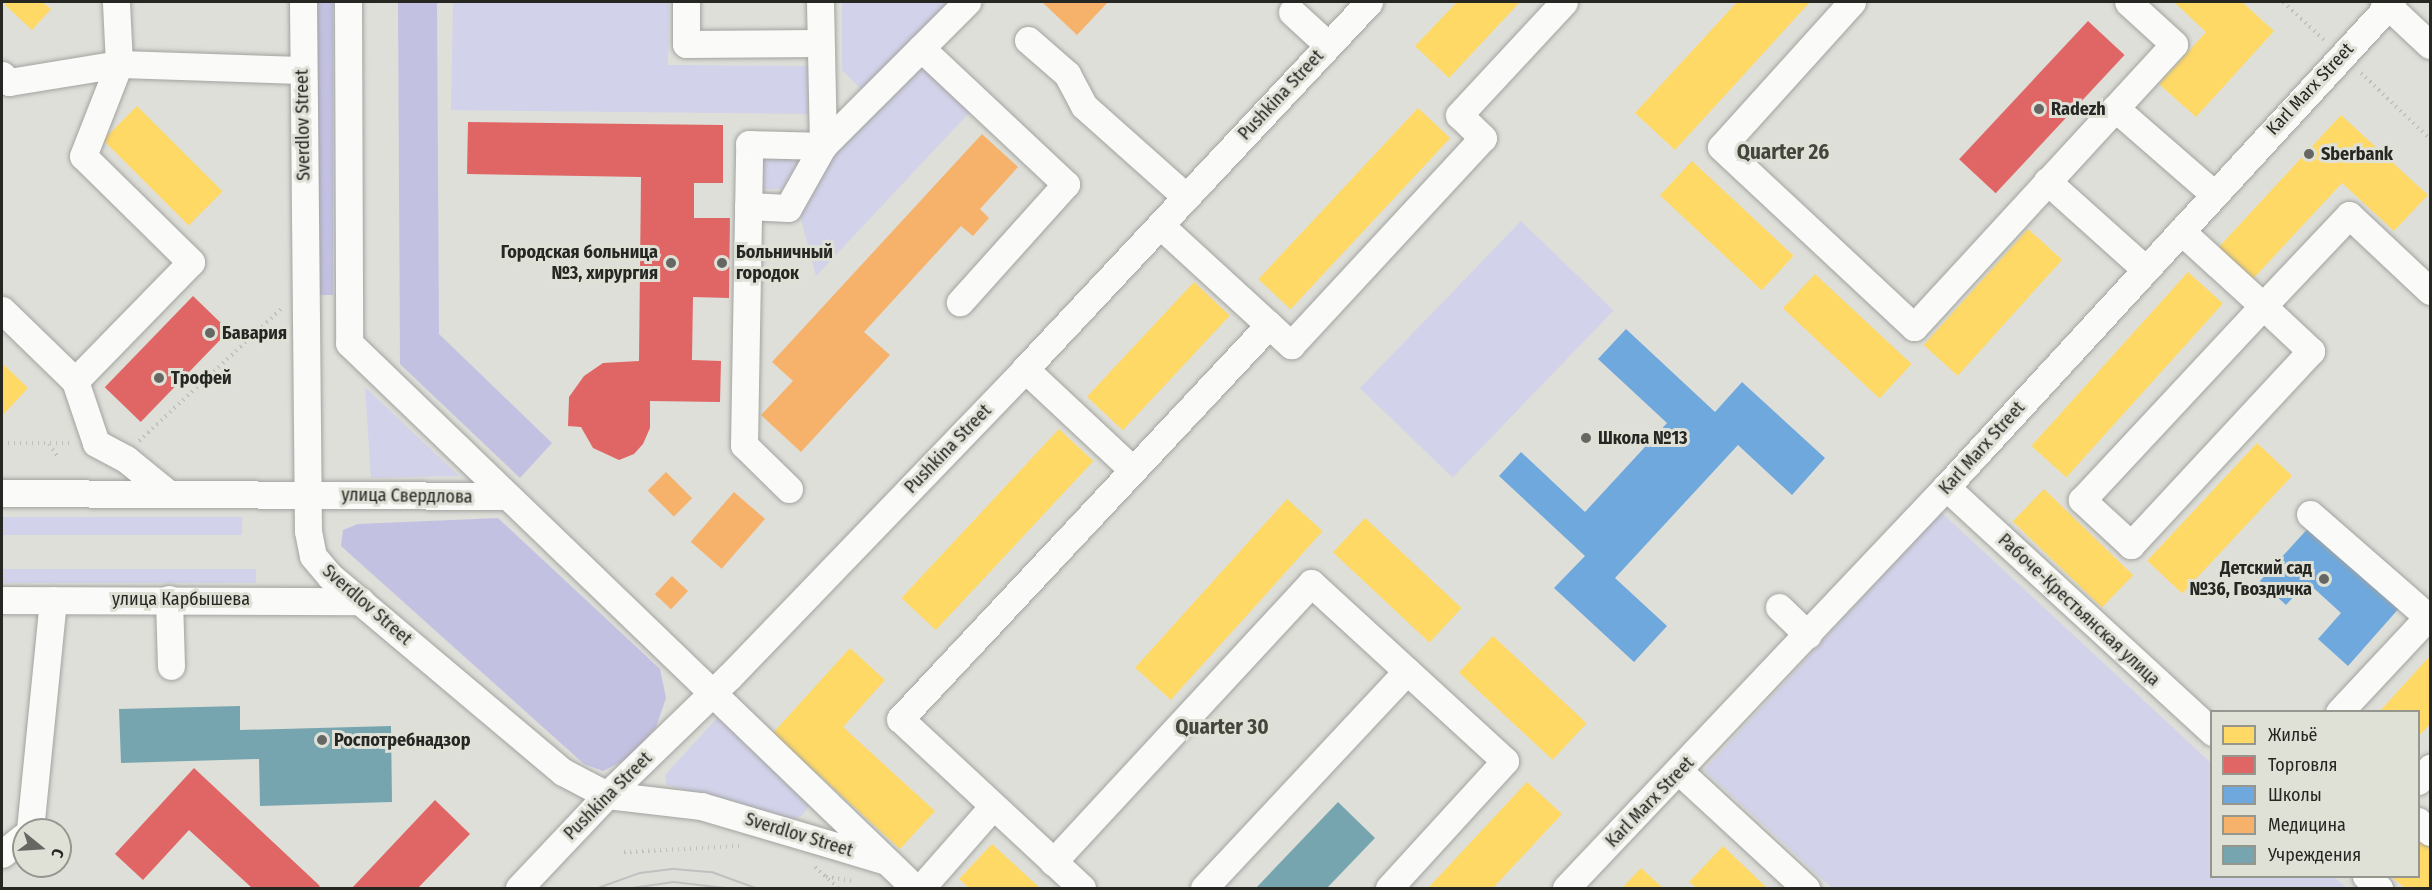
<!DOCTYPE html>
<html>
<head>
<meta charset="utf-8">
<style>
  body { margin:0 }
  #map { position:relative; width:2432px; height:890px; overflow:hidden; background:#dedfd9; font-family:"Fira Sans Condensed",sans-serif }
  div>[style] { position:absolute }
  [style*='--x'] { left:calc(var(--x)*1px); top:calc(var(--y)*1px); width:calc(var(--w)*1px); rotate:calc(var(--a)*1deg) }
  .green>* { inset:0; background:#d2d2ea; transform-origin:0 0 }
  .forest>* { inset:0; background:#c3c1e2; transform-origin:0 0 }
  .homes>* { inset:0; background:#ffd966; transform-origin:0 0 }
  .shops>* { inset:0; background:#e06666; transform-origin:0 0 }
  .schools>* { inset:0; background:#6fa8dc }
  .health>* { inset:0; background:#f6b26b; transform-origin:0 0 }
  .public>* { inset:0; background:#76a5af }
  .path>* { height:4px; margin-top:-2px; transform-origin:0; background:repeating-linear-gradient(90deg,#c0c0be 0 1.5px,transparent 0 6px) }
  .roads { filter:drop-shadow(0 0 2px #a2a39f) drop-shadow(0 0 2px #a2a39f) }
  .minor>* { height:27px; margin:-13.5px; padding:0 13.5px; transform-origin:13.5px; border-radius:13.5px; background:#fafaf9 }
  .tram>* { height:1.5px; margin:-0.75px; padding:0 0.75px; transform-origin:0.75px; border-radius:0.75px; background:#c0c0c0 }
  .dots>* { width:16px; height:16px; translate:-50% -50%; box-sizing:border-box; border:3px solid #dfe1d7; border-radius:50% }
  span { translate:-50% -50%; white-space:nowrap; text-align:center; line-height:1.15; -webkit-text-stroke:6px #dfe1d7; paint-order:stroke }
  .street-label { font-size:18px; color:#262723 }
  .poi-label { font-size:18px; color:#262723; font-weight:700 }
  .left { translate:0 -50%; text-align:left }
  .right { translate:-100% -50%; text-align:right }
  .quarter-label { font-size:21px; color:#44453d; font-weight:700 }
  .frame { position:absolute; inset:0; border:3px solid #262723; pointer-events:none }
  .legend { position:absolute; left:2210px; top:710px; width:210px; height:168px; box-sizing:border-box; background:#dfe1d7; border:2px solid #95978f; margin:0; padding:8px 10px; list-style:none; font-size:18px; color:#262723 }
  .legend li { display:flex; align-items:center; gap:12px; height:30px }
  .legend b { width:30px; border:2px solid #95978f }
  .north { position:absolute; left:12px; top:818px; width:60px; height:60px; box-sizing:border-box; background:#dfe1d7; border:2px solid #95978f; border-radius:50%; rotate:108deg; font-size:16px; font-weight:700; line-height:24px; text-align:center; color:#262723 }
  .north::after { content:''; display:block; margin:auto; width:21px; height:27px; background:#666763; clip-path:polygon(50% 0,100% 100%,50% 72%,0 100%) }
</style>
</head>
<body>
<div id="map">
  <div class="green">
    <div style="clip-path:polygon(453px 2px,669px 2px,668px 65px,809px 66px,808px 114px,451px 110px)"></div>
    <div style="clip-path:polygon(842px 2px,950px 2px,862px 90px,842px 70px)"></div>
    <div style="clip-path:polygon(919px 64px,970px 112px,816px 276px,799px 212px,831px 157px)"></div>
    <div style="clip-path:polygon(762px 157px,801px 157px,782px 189px,761px 189px)"></div>
    <div style="left:1521px;top:221px;width:129px;height:232px;rotate:44deg"></div>
    <div style="clip-path:polygon(365px 387px,459px 476px,371px 478px)"></div>
    <div style="clip-path:polygon(1941px 512px,2211px 763px,2212px 876px,2334px 877px,2347px 888px,1832px 888px,1704px 770px)"></div>
    <div style="left:2px;top:517px;width:240px;height:18px"></div>
    <div style="left:2px;top:569px;width:254px;height:14px"></div>
    <div style="clip-path:polygon(717px 718px,808px 798px,810px 805px,802px 815px,794px 820px,667px 785px,665px 775px)"></div>
  </div>
  <div class="forest">
    <div style="left:317px;top:2px;width:16px;height:293px"></div>
    <div style="clip-path:polygon(398px 2px,437px 2px,439px 334px,552px 443px,520px 478px,400px 364px)"></div>
    <div style="clip-path:polygon(498px 518px,660px 669px,666px 698px,656px 727px,629px 758px,603px 771px,584px 764px,341px 546px,343px 530px,358px 524px)"></div>
  </div>
  <div class="homes">
    <div style="clip-path:polygon(7px 2px,42px 2px,51px 9px,32px 30px,5px 5px)"></div>
    <div style="clip-path:polygon(1457px 2px,1520px 2px,1449px 78px,1415px 46px)"></div>
    <div style="clip-path:polygon(1737px 2px,1810px 2px,1675px 150px,1635px 113px)"></div>
    <div style="clip-path:polygon(2174px 2px,2242px 2px,2274px 31px,2196px 117px,2159px 84px,2206px 32px)"></div>
    <div style="left:137px;top:106px;width:121px;height:48px;rotate:45deg"></div>
    <div style="left:1418px;top:108px;width:44px;height:234px;rotate:43deg"></div>
    <div style="clip-path:polygon(2341px 115px,2428px 195px,2394px 231px,2342px 183px,2251px 281px,2217px 249px)"></div>
    <div style="left:1692px;top:161px;width:139px;height:47px;rotate:43deg"></div>
    <div style="left:2028px;top:229px;width:46px;height:156px;rotate:42deg"></div>
    <div style="left:2188px;top:272px;width:47px;height:234px;rotate:42deg"></div>
    <div style="left:1815px;top:274px;width:132px;height:47px;rotate:43deg"></div>
    <div style="left:1194px;top:282px;width:49px;height:157px;rotate:43deg"></div>
    <div style="clip-path:polygon(2px 363px,28px 388px,2px 416px)"></div>
    <div style="left:1059px;top:429px;width:47px;height:231px;rotate:43deg"></div>
    <div style="left:2257px;top:443px;width:48px;height:161px;rotate:43deg"></div>
    <div style="left:2044px;top:489px;width:124px;height:45px;rotate:44deg"></div>
    <div style="left:1287px;top:499px;width:48px;height:227px;rotate:42deg"></div>
    <div style="left:1365px;top:518px;width:132px;height:47px;rotate:43deg"></div>
    <div style="left:1493px;top:636px;width:128px;height:50px;rotate:43deg"></div>
    <div style="clip-path:polygon(850px 648px,885px 680px,843px 727px,935px 811px,900px 849px,773px 733px)"></div>
    <div style="clip-path:polygon(2430px 656px,2430px 724px,2418px 737px,2418px 712px,2379px 712px)"></div>
    <div style="clip-path:polygon(1527px 782px,1562px 814px,1493px 888px,1428px 888px)"></div>
    <div style="clip-path:polygon(2418px 834px,2430px 845px,2430px 888px,2405px 888px,2391px 876px,2418px 876px)"></div>
    <div style="clip-path:polygon(992px 844px,1040px 888px,969px 888px,959px 879px)"></div>
    <div style="clip-path:polygon(1723px 846px,1767px 888px,1697px 888px,1689px 882px)"></div>
    <div style="clip-path:polygon(1641px 868px,1663px 888px,1622px 888px)"></div>
  </div>
  <div class="shops">
    <div style="left:2088px;top:21px;width:50px;height:189px;rotate:43deg"></div>
    <div style="clip-path:polygon(468px 122px,723px 125px,723px 183px,694px 183px,694px 218px,730px 218px,729px 298px,693px 297px,692px 360px,721px 361px,720px 402px,650px 401px,650px 428px,643px 444px,634px 454px,619px 460px,593px 448px,581px 427px,568px 426px,569px 397px,584px 376px,603px 363px,639px 361px,641px 177px,467px 174px)"></div>
    <div style="left:193px;top:296px;width:50px;height:127px;rotate:44deg"></div>
    <div style="clip-path:polygon(194px 768px,320px 886px,318px 888px,252px 888px,189px 830px,143px 880px,115px 854px)"></div>
    <div style="clip-path:polygon(435px 800px,470px 834px,418px 888px,352px 888px)"></div>
  </div>
  <div class="schools">
    <div style="clip-path:polygon(1626px 329px,1715px 412px,1742px 382px,1825px 458px,1792px 495px,1738px 445px,1615px 578px,1667px 626px,1634px 662px,1554px 588px,1585px 556px,1499px 476px,1521px 452px,1585px 512px,1667px 423px,1598px 359px)"></div>
    <div style="clip-path:polygon(2311px 525px,2401px 606px,2348px 666px,2318px 639px,2341px 613px,2307px 582px,2286px 605px,2260px 581px)"></div>
  </div>
  <div class="health">
    <div style="clip-path:polygon(1042px 2px,1108px 2px,1077px 35px)"></div>
    <div style="clip-path:polygon(982px 134px,1018px 167px,980px 209px,989px 218px,973px 236px,961px 226px,864px 332px,890px 355px,801px 452px,761px 415px,793px 381px,772px 362px)"></div>
    <div style="left:666px;top:472px;width:37px;height:26px;rotate:45deg"></div>
    <div style="left:734px;top:492px;width:41px;height:66px;rotate:41deg"></div>
    <div style="left:672px;top:576px;width:22px;height:25px;rotate:43deg"></div>
  </div>
  <div class="public">
    <div style="clip-path:polygon(240px 706px,240px 730px,391px 726px,392px 802px,260px 806px,259px 759px,121px 763px,119px 709px)"></div>
    <div style="clip-path:polygon(1338px 802px,1375px 838px,1327px 888px,1256px 888px)"></div>
  </div>
  <div class="path">
    <div style="--x:2283;--y:2;--w:56;--a:42.8"></div>
    <div style="--x:2361;--y:73;--w:95;--a:43.7"></div>
    <div style="--x:139;--y:441;--w:194;--a:-42.9"></div>
    <div style="--x:2;--y:443;--w:70;--a:0"></div>
    <div style="--x:49;--y:444;--w:17;--a:57"></div>
    <div style="--x:624;--y:852;--w:116;--a:-3"></div>
    <div style="--x:815;--y:867;--w:31;--a:42"></div>
    <div style="--x:826;--y:877;--w:28;--a:8"></div>
  </div>
  <div class="roads">
    <div class="minor">
      <div style="--x:303;--y:2;--w:529;--a:89.46"></div>
      <div style="--x:308;--y:531;--w:25;--a:79"></div>
      <div style="--x:313;--y:556;--w:26;--a:50"></div>
      <div style="--x:330;--y:576;--w:304;--a:40.1"></div>
      <div style="--x:563;--y:772;--w:50;--a:27.6"></div>
      <div style="--x:607;--y:795;--w:95;--a:6.7"></div>
      <div style="--x:701;--y:806;--w:190;--a:16.5"></div>
      <div style="--x:348;--y:2;--w:341;--a:89.8"></div>
      <div style="--x:349;--y:343;--w:786;--a:43.92"></div>
      <div style="--x:686;--y:2;--w:42;--a:90"></div>
      <div style="--x:686;--y:44;--w:133;--a:-0.4"></div>
      <div style="--x:820;--y:2;--w:144;--a:88.8"></div>
      <div style="--x:1852;--y:2;--w:195;--a:132.1"></div>
      <div style="--x:1721;--y:147;--w:264;--a:43"></div>
      <div style="--x:1914;--y:327;--w:384;--a:-47.4"></div>
      <div style="--x:2174;--y:44;--w:62;--a:-137.6"></div>
      <div style="--x:2384;--y:2;--w:63;--a:43.1"></div>
      <div style="--x:1292;--y:12;--w:49;--a:42.5"></div>
      <div style="--x:1028;--y:40;--w:52;--a:41.1"></div>
      <div style="--x:1067;--y:74;--w:36;--a:62"></div>
      <div style="--x:1084;--y:106;--w:137;--a:41.7"></div>
      <div style="--x:921;--y:48;--w:199;--a:43.2"></div>
      <div style="--x:1066;--y:184;--w:159;--a:131.9"></div>
      <div style="--x:2;--y:75;--w:10;--a:45"></div>
      <div style="--x:9;--y:82;--w:111;--a:-9.3"></div>
      <div style="--x:119;--y:64;--w:62;--a:-92.8"></div>
      <div style="--x:2115;--y:108;--w:131;--a:41"></div>
      <div style="--x:2047;--y:181;--w:132;--a:41.9"></div>
      <div style="--x:748;--y:206;--w:40;--a:2.9"></div>
      <div style="--x:788;--y:208;--w:71;--a:-60.6"></div>
      <div style="--x:823;--y:146;--w:204;--a:-45"></div>
      <div style="--x:1160;--y:225;--w:178;--a:42.5"></div>
      <div style="--x:1291;--y:345;--w:282;--a:-47.2"></div>
      <div style="--x:1483;--y:138;--w:33;--a:-136"></div>
      <div style="--x:1459;--y:115;--w:154;--a:-47.1"></div>
      <div style="--x:2181;--y:231;--w:111;--a:42.4"></div>
      <div style="--x:2263;--y:306;--w:66;--a:43.2"></div>
      <div style="--x:2311;--y:351;--w:265;--a:132.9"></div>
      <div style="--x:2131;--y:545;--w:67;--a:-137.4"></div>
      <div style="--x:2082;--y:500;--w:265;--a:-47"></div>
      <div style="--x:2263;--y:306;--w:125;--a:-46.6"></div>
      <div style="--x:2349;--y:215;--w:111;--a:43.2"></div>
      <div style="--x:2;--y:310;--w:102;--a:44.2"></div>
      <div style="--x:1025;--y:369;--w:148;--a:43.1"></div>
      <div style="--x:1946;--y:487;--w:362;--a:42.6"></div>
      <div style="--x:789;--y:489;--w:63;--a:-135.6"></div>
      <div style="--x:744;--y:445;--w:301;--a:-89"></div>
      <div style="--x:749;--y:144;--w:74;--a:1.5"></div>
      <div style="--x:2;--y:493;--w:505;--a:0.34"></div>
      <div style="--x:169;--y:494;--w:55;--a:-140.9"></div>
      <div style="--x:126;--y:459;--w:34;--a:-152"></div>
      <div style="--x:96;--y:443;--w:65;--a:-108.7"></div>
      <div style="--x:75;--y:381;--w:166;--a:-45.7"></div>
      <div style="--x:191;--y:262;--w:151;--a:-135.5"></div>
      <div style="--x:83;--y:156;--w:99;--a:-68.6"></div>
      <div style="--x:119;--y:64;--w:183;--a:1.9"></div>
      <div style="--x:2310;--y:514;--w:157;--a:41.1"></div>
      <div style="--x:2428;--y:617;--w:130;--a:133.1"></div>
      <div style="--x:169;--y:599;--w:67;--a:88.3"></div>
      <div style="--x:2;--y:600;--w:359;--a:0.2"></div>
      <div style="--x:1779;--y:607;--w:40;--a:44"></div>
      <div style="--x:1679;--y:771;--w:173;--a:42.7"></div>
      <div style="--x:2418;--y:781;--w:18;--a:-47"></div>
      <div style="--x:2418;--y:821;--w:16;--a:43"></div>
      <div style="--x:30;--y:830;--w:231;--a:-84.3"></div>
      <div style="--x:2;--y:854;--w:28;--a:-39"></div>
      <div style="--x:1053;--y:862;--w:380;--a:-47.2"></div>
      <div style="--x:1311;--y:583;--w:263;--a:42.5"></div>
      <div style="--x:1505;--y:761;--w:172;--a:132.4"></div>
      <div style="--x:2366;--y:876;--w:18;--a:43"></div>
      <div style="--x:519;--y:888;--w:128;--a:-46.6"></div>
      <div style="--x:607;--y:795;--w:171;--a:-44.1"></div>
      <div style="--x:730;--y:676;--w:426;--a:-46.1"></div>
      <div style="--x:1025;--y:369;--w:503;--a:-46.85"></div>
      <div style="--x:921;--y:888;--w:109;--a:-48.7"></div>
      <div style="--x:1082;--y:888;--w:248;--a:-137.1"></div>
      <div style="--x:900;--y:719;--w:540;--a:-46.88"></div>
      <div style="--x:1204;--y:888;--w:297;--a:-46.9"></div>
      <div style="--x:1566;--y:888;--w:552;--a:-46.54"></div>
      <div style="--x:1946;--y:487;--w:659;--a:-47.4"></div>
    </div>
  </div>
  <div class="tram">
    <div style="--x:598;--y:888;--w:45;--a:-19.7"></div>
    <div style="--x:640;--y:873;--w:34;--a:-7"></div>
    <div style="--x:674;--y:869;--w:38;--a:5"></div>
    <div style="--x:712;--y:872;--w:47;--a:20"></div>
    <div style="--x:632;--y:888;--w:42;--a:-8.1"></div>
    <div style="--x:674;--y:882;--w:51;--a:6.7"></div>
  </div>
  <div class="dots">
    <div style="left:2039px;top:109px;background:#666763"></div>
    <div style="left:2309px;top:154px;background:#666763"></div>
    <div style="left:671px;top:263px;background:#666763"></div>
    <div style="left:722px;top:263px;background:#666763"></div>
    <div style="left:210px;top:333px;background:#666763"></div>
    <div style="left:159px;top:378px;background:#666763"></div>
    <div style="left:1586px;top:438px;background:#666763"></div>
    <div style="left:2324px;top:579px;background:#666763"></div>
    <div style="left:322px;top:740px;background:#666763"></div>
  </div>
  <div class="street-label">
    <span style="left:2310px;top:89px;rotate:-47deg">Karl Marx Street</span>
    <span style="left:1281px;top:95px;rotate:-47deg">Pushkina Street</span>
    <span style="left:303px;top:125px;rotate:-91deg">Sverdlov Street</span>
    <span style="left:1982px;top:448px;rotate:-48deg">Karl Marx Street</span>
    <span style="left:948px;top:449px;rotate:-46deg">Pushkina Street</span>
    <span style="left:407px;top:496px;rotate:1deg">улица Свердлова</span>
    <span style="left:181px;top:599px">улица Карбышева</span>
    <span style="left:367px;top:605px;rotate:41deg">Sverdlov Street</span>
    <span style="left:2079px;top:610px;rotate:43deg">Рабоче-Крестьянская улица</span>
    <span style="left:608px;top:796px;rotate:-45deg">Pushkina Street</span>
    <span style="left:1650px;top:802px;rotate:-46deg">Karl Marx Street</span>
    <span style="left:799px;top:835px;rotate:17deg">Sverdlov Street</span>
  </div>
  <div class="poi-label">
    <span class="left" style="left:2051px;top:109px">Radezh</span>
    <span class="left" style="left:2321px;top:154px">Sberbank</span>
    <span class="right" style="left:658px;top:263px">Городская больница<br>№3, хирургия</span>
    <span class="left" style="left:736px;top:263px">Больничный<br>городок</span>
    <span class="left" style="left:222px;top:333px">Бавария</span>
    <span class="left" style="left:171px;top:378px">Трофей</span>
    <span class="left" style="left:1598px;top:438px">Школа №13</span>
    <span class="right" style="left:2312px;top:579px">Детский сад<br>№36, Гвоздичка</span>
    <span class="left" style="left:334px;top:740px">Роспотребнадзор</span>
  </div>
  <div class="quarter-label">
    <span style="left:1783px;top:152px">Quarter 26</span>
    <span style="left:1222px;top:727px">Quarter 30</span>
  </div>
  <div class="frame"></div>
  <ul class="legend">
  <li><b style="height:16px;background:#ffd966"></b>Жильё</li>
  <li><b style="height:16px;background:#e06666"></b>Торговля</li>
  <li><b style="height:16px;background:#6fa8dc"></b>Школы</li>
  <li><b style="height:16px;background:#f6b26b"></b>Медицина</li>
  <li><b style="height:16px;background:#76a5af"></b>Учреждения</li>
  </ul>
  <div class="north">С</div>
</div>
</body>
</html>
